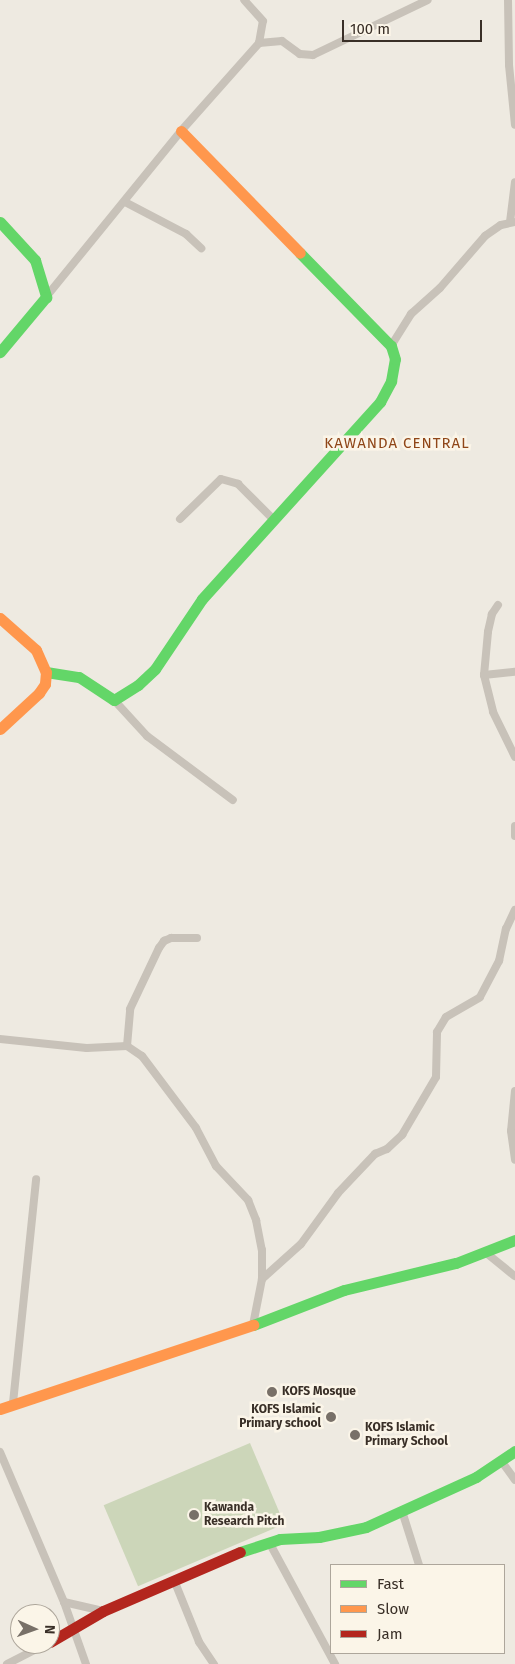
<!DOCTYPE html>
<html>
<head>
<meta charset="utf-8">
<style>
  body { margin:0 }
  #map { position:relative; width:515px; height:1664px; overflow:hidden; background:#eeeae1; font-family:"Fira Sans",sans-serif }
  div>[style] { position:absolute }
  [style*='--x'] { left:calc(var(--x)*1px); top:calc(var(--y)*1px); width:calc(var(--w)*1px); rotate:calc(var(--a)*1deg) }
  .green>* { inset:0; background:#ccd6b9; transform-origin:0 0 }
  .street>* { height:8px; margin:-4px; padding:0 4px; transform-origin:4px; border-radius:4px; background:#c8c2b9 }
  .fast>* { height:11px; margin:-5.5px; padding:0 5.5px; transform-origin:5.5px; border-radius:5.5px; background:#63d668 }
  .slow>* { height:11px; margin:-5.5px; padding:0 5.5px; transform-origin:5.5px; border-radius:5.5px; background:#ff974d }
  .jam>* { height:11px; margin:-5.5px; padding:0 5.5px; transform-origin:5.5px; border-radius:5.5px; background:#b3261e }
  .dots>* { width:14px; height:14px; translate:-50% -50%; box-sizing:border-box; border:2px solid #fbf5e8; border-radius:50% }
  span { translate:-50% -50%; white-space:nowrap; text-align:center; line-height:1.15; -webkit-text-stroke:5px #fbf5e8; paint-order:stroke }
  .poi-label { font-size:12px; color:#392f27; font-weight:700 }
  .left { translate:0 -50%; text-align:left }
  .right { translate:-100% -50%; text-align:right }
  .quarter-label { font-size:15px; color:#8f4618; letter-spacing:1px }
  .legend { position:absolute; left:330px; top:1564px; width:175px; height:90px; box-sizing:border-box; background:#fbf5e8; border:1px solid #ada69b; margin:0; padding:6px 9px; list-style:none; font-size:15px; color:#392f27 }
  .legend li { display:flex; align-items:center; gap:10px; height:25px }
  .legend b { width:25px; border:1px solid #ada69b }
  .north { position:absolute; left:10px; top:1604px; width:50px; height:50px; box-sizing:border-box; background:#fbf5e8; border:1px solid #ada69b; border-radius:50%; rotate:92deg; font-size:14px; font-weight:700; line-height:20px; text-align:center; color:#392f27 }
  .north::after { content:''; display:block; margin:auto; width:18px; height:22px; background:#787068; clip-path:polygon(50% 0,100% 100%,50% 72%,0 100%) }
  .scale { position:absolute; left:342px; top:20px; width:140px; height:22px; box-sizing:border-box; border:2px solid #392f27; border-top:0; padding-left:6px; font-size:15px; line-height:18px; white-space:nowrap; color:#392f27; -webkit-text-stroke:4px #fbf5e8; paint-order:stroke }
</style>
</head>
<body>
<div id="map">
  <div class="green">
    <div style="left:250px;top:1443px;width:88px;height:159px;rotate:67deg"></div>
  </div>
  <div class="street">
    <div style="--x:508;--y:0;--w:65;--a:89.1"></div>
    <div style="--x:509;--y:65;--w:60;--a:84.3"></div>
    <div style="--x:259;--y:43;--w:23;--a:-5"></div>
    <div style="--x:282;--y:41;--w:22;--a:36"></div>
    <div style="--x:300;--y:54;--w:13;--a:4"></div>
    <div style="--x:313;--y:55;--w:127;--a:-25.6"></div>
    <div style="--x:125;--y:202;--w:69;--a:27.7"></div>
    <div style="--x:186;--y:234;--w:21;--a:43"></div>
    <div style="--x:510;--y:222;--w:40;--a:-82.9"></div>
    <div style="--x:46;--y:297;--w:214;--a:-50.9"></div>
    <div style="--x:181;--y:131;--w:118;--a:-48.4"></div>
    <div style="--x:259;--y:43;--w:22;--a:-80"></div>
    <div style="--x:263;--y:21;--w:28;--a:-132"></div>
    <div style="--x:391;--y:346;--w:38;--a:-58"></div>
    <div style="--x:411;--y:314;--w:39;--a:-42"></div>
    <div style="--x:440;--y:288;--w:69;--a:-49.1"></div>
    <div style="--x:485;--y:236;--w:19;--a:-35"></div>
    <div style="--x:501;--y:225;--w:14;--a:-12"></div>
    <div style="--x:180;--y:519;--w:57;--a:-44.3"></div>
    <div style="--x:221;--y:479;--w:18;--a:16"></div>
    <div style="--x:238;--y:484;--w:49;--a:45"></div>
    <div style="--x:498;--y:605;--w:11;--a:124"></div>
    <div style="--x:492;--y:614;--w:18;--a:103"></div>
    <div style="--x:488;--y:632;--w:43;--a:95.3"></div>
    <div style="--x:484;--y:675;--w:38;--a:76"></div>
    <div style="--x:493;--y:712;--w:50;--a:63.9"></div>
    <div style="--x:484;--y:675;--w:31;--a:-6"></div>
    <div style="--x:114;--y:700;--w:49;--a:47.5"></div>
    <div style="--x:147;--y:736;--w:107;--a:36.7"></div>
    <div style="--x:515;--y:826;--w:10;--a:90"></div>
    <div style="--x:0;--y:1039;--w:87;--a:5.9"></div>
    <div style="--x:87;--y:1048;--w:40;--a:-2.9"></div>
    <div style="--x:127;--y:1046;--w:18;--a:34"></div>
    <div style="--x:142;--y:1056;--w:90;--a:53.1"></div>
    <div style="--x:196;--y:1128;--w:43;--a:62.2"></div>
    <div style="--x:216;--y:1166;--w:47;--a:46.7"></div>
    <div style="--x:248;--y:1200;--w:22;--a:68"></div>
    <div style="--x:256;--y:1220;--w:31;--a:79"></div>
    <div style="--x:262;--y:1250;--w:29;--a:90"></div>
    <div style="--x:262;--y:1279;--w:47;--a:101.1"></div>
    <div style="--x:127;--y:1046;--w:37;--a:-85"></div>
    <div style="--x:130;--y:1009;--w:68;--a:-64.6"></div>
    <div style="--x:159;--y:948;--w:9;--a:-54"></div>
    <div style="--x:164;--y:941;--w:8;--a:-23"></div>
    <div style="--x:171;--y:938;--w:26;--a:0"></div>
    <div style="--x:515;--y:1091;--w:40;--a:95.7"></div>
    <div style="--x:511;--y:1131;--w:29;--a:82"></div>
    <div style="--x:485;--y:1252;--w:38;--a:39"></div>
    <div style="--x:262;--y:1279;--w:52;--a:-41.9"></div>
    <div style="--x:301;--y:1244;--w:63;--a:-54"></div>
    <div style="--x:338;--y:1193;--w:54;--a:-46.5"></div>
    <div style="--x:375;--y:1154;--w:13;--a:-23"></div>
    <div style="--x:387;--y:1149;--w:21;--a:-43"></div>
    <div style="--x:402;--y:1135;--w:67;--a:-59.6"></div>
    <div style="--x:436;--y:1077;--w:45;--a:-88.7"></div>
    <div style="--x:437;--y:1032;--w:17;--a:-59"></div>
    <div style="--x:446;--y:1017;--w:39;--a:-30"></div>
    <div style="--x:480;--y:997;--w:41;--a:-62.2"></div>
    <div style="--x:499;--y:961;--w:33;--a:-78"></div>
    <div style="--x:506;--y:929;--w:21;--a:-65"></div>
    <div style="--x:13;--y:1403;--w:225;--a:-84.1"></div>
    <div style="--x:0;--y:1452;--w:163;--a:66.9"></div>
    <div style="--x:64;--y:1602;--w:66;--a:70.5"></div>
    <div style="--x:502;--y:1462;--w:22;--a:54"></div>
    <div style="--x:402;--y:1511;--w:57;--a:72.5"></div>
    <div style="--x:269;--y:1542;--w:139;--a:61.6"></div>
    <div style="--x:174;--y:1580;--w:67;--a:68"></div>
    <div style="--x:199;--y:1642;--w:27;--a:56"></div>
    <div style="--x:64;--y:1602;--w:40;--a:13"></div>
    <div style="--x:7;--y:1664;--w:44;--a:-27.1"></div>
  </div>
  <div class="fast">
    <div style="--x:0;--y:222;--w:52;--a:47.4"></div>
    <div style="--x:35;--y:260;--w:39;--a:73"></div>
    <div style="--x:46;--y:297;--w:72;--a:129.9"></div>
    <div style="--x:46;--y:672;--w:33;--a:9"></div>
    <div style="--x:79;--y:677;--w:42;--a:33.3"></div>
    <div style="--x:114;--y:700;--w:28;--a:-32"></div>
    <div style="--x:138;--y:685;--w:23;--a:-43"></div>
    <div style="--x:155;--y:669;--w:84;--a:-56.1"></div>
    <div style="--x:202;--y:599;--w:266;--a:-47.9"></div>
    <div style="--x:380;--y:402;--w:24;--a:-62"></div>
    <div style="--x:391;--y:381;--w:22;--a:-80"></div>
    <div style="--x:395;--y:359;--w:14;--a:-107"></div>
    <div style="--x:391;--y:346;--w:130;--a:-134.4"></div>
    <div style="--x:253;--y:1325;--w:97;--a:-21"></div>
    <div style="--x:344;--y:1290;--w:115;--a:-13.6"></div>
    <div style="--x:456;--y:1263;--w:63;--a:-21.3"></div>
    <div style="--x:240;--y:1552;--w:42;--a:-18"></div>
    <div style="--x:280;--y:1539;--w:39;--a:-3"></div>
    <div style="--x:319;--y:1537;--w:48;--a:-12"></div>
    <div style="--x:366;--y:1527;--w:121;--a:-24.4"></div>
    <div style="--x:476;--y:1477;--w:47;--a:-33.7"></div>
  </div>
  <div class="slow">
    <div style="--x:181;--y:131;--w:170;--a:45.7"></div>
    <div style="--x:0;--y:618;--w:48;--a:41.6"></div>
    <div style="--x:36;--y:650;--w:24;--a:66"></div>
    <div style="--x:46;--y:672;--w:12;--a:95"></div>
    <div style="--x:45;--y:684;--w:11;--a:124"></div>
    <div style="--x:39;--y:693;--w:53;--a:137.3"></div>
    <div style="--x:0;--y:1409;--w:267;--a:-18.4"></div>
  </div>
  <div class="jam">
    <div style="--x:50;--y:1642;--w:61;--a:-30.3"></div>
    <div style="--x:103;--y:1611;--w:149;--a:-23.3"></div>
  </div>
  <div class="dots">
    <div style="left:272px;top:1392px;background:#787068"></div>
    <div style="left:331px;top:1417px;background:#787068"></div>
    <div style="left:355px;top:1435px;background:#787068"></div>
    <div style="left:194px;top:1515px;background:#787068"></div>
  </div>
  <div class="poi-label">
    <span class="left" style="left:282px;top:1392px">KOFS Mosque</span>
    <span class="right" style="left:321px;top:1417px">KOFS Islamic<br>Primary school</span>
    <span class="left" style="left:365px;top:1435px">KOFS Islamic<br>Primary School</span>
    <span class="left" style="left:204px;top:1515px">Kawanda<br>Research Pitch</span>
  </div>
  <div class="quarter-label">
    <span style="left:397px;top:444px">KAWANDA CENTRAL</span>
  </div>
  <ul class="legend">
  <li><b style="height:6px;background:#63d668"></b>Fast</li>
  <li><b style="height:6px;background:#ff974d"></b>Slow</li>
  <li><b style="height:6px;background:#b3261e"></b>Jam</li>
  </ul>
  <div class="north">N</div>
  <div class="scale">100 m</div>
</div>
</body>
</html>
